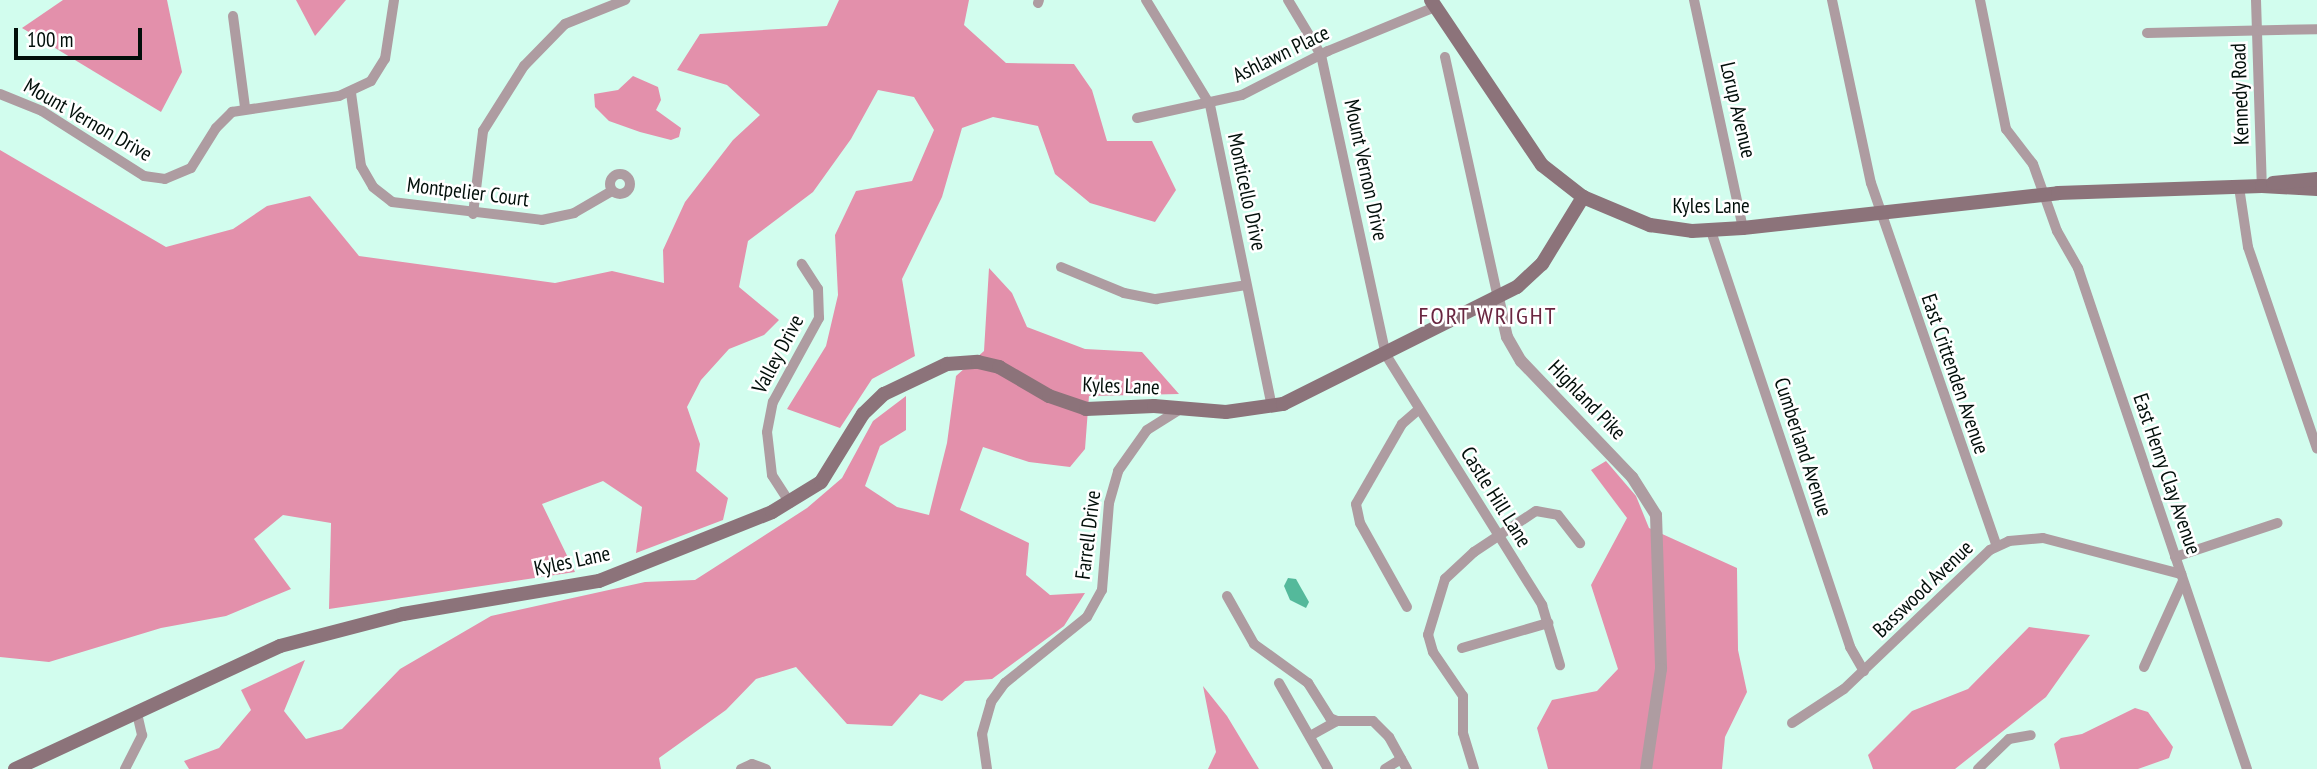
<!DOCTYPE html>
<html>
<head>
<meta charset="utf-8">
<style>
  body { margin:0 }
  #map { position:relative; width:2317px; height:769px; overflow:hidden; background:#d2fdee; font-family:"PT Sans Narrow",sans-serif }
  div>[style] { position:absolute }
  [style*='--x'] { left:calc(var(--x)*1px); top:calc(var(--y)*1px); width:calc(var(--w)*1px); rotate:calc(var(--a)*1deg) }
  .forest>* { inset:0; background:#e390ab }
  .water>* { inset:0; background:#54b99b }
  .minor>* { height:10px; margin:-5px; padding:0 5px; transform-origin:5px; border-radius:5px; background:#ae9ca1 }
  .minor>.ring { margin:-5px; padding:0; box-sizing:content-box; background:none; border:10px solid #ae9ca1; border-radius:50% }
  .tertiary>* { height:12px; margin:-6px; padding:0 6px; transform-origin:6px; border-radius:6px; background:#ae9ca1 }
  .secondary>* { height:14px; margin:-7px; padding:0 7px; transform-origin:7px; border-radius:7px; background:#8c737a }
  span { translate:-50% -50%; white-space:nowrap; text-align:center; line-height:1.15; -webkit-text-stroke:5px #fff; paint-order:stroke }
  .street-label { font-size:21px; color:#020f0a }
  .quarter-label { font-size:24px; color:#692640; letter-spacing:2px }
  .scale { position:absolute; left:14px; top:28px; width:128px; height:32px; box-sizing:border-box; border:4px solid #020f0a; border-top:0; padding-left:9px; font-size:21px; line-height:24px; white-space:nowrap; color:#020f0a; -webkit-text-stroke:5px #fff; paint-order:stroke }
</style>
</head>
<body>
<div id="map">
  <div class="forest">
    <div style="clip-path:polygon(63px 0,167px 0,182px 72px,161px 112px,22px 28px)"></div>
    <div style="clip-path:polygon(296px 0,346px 0,315px 36px)"></div>
    <div style="clip-path:polygon(839px 0,969px 0,964px 25px,1006px 63px,1074px 64px,1092px 90px,1107px 141px,1152px 141px,1176px 190px,1155px 222px,1090px 203px,1055px 174px,1038px 126px,993px 117px,962px 128px,942px 197px,902px 279px,915px 356px,872px 379px,840px 428px,787px 409px,826px 346px,838px 295px,835px 235px,856px 191px,912px 181px,934px 130px,914px 97px,878px 90px,851px 139px,813px 192px,748px 241px,739px 287px,779px 320px,764px 335px,729px 349px,701px 380px,687px 407px,700px 444px,696px 471px,728px 498px,723px 520px,636px 553px,642px 507px,603px 481px,542px 504px,575px 572px,329px 609px,331px 523px,283px 515px,254px 539px,291px 589px,226px 616px,161px 628px,49px 662px,0 657px,0 150px,166px 247px,233px 229px,267px 206px,310px 196px,359px 256px,555px 283px,612px 271px,664px 283px,663px 250px,685px 202px,733px 140px,760px 115px,727px 85px,677px 70px,700px 34px,827px 26px)"></div>
    <div style="clip-path:polygon(633px 76px,658px 87px,661px 100px,656px 110px,681px 128px,679px 137px,671px 140px,640px 132px,609px 121px,595px 107px,594px 94px,618px 90px)"></div>
    <div style="clip-path:polygon(989px 268px,1012px 293px,1027px 327px,1085px 349px,1142px 352px,1179px 394px,1089px 396px,1085px 449px,1070px 467px,1029px 462px,983px 447px,960px 510px,1029px 543px,1026px 575px,1050px 595px,1085px 593px,1064px 626px,992px 679px,965px 681px,942px 701px,920px 694px,892px 726px,847px 724px,796px 667px,756px 679px,726px 710px,659px 758px,661px 769px,189px 769px,184px 761px,219px 748px,251px 710px,241px 690px,305px 660px,284px 711px,306px 739px,342px 729px,400px 669px,491px 616px,645px 582px,695px 580px,807px 508px,842px 478px,873px 421px,906px 396px,906px 430px,880px 446px,865px 486px,897px 507px,929px 515px,947px 443px,956px 376px,984px 351px)"></div>
    <div style="clip-path:polygon(1606px 461px,1636px 496px,1649px 528px,1737px 568px,1738px 650px,1747px 692px,1725px 737px,1722px 769px,1548px 769px,1537px 728px,1552px 700px,1597px 691px,1618px 669px,1591px 585px,1627px 518px,1591px 470px)"></div>
    <div style="clip-path:polygon(2029px 627px,2090px 635px,2046px 697px,1955px 769px,1873px 769px,1868px 755px,1912px 711px,1968px 689px)"></div>
    <div style="clip-path:polygon(1203px 686px,1227px 716px,1259px 769px,1208px 769px,1216px 752px)"></div>
    <div style="clip-path:polygon(2135px 708px,2148px 712px,2173px 747px,2169px 758px,2138px 769px,2060px 769px,2054px 744px,2061px 738px,2082px 734px)"></div>
  </div>
  <div class="water">
    <div style="clip-path:polygon(1288px 578px,1296px 579px,1309px 602px,1306px 608px,1290px 600px,1284px 586px)"></div>
  </div>
  <div class="minor">
    <div style="--x:1146;--y:0;--w:123;--a:58.6"></div>
    <div style="--x:1210;--y:105;--w:308;--a:78.4"></div>
    <div style="--x:1288;--y:0;--w:64;--a:59"></div>
    <div style="--x:1321;--y:55;--w:307;--a:77.8"></div>
    <div style="--x:1386;--y:355;--w:295;--a:58"></div>
    <div style="--x:1542;--y:605;--w:63;--a:73.3"></div>
    <div style="--x:1694;--y:0;--w:233;--a:77.9"></div>
    <div style="--x:1832;--y:0;--w:187;--a:78"></div>
    <div style="--x:1871;--y:183;--w:384;--a:70.9"></div>
    <div style="--x:1980;--y:0;--w:132;--a:78.6"></div>
    <div style="--x:2006;--y:129;--w:44;--a:52.4"></div>
    <div style="--x:2033;--y:164;--w:71;--a:70.3"></div>
    <div style="--x:2057;--y:231;--w:43;--a:60.4"></div>
    <div style="--x:2078;--y:268;--w:529;--a:71.36"></div>
    <div style="--x:2256;--y:0;--w:186;--a:88.2"></div>
    <div style="--x:1038;--y:3;--w:3;--a:-72"></div>
    <div style="--x:233;--y:16;--w:92;--a:82.5"></div>
    <div style="--x:2147;--y:33;--w:170;--a:-1.3"></div>
    <div style="--x:1445;--y:57;--w:247;--a:77.6"></div>
    <div style="--x:351;--y:93;--w:74;--a:82.2"></div>
    <div style="--x:361;--y:166;--w:24;--a:60"></div>
    <div style="--x:373;--y:187;--w:24;--a:38"></div>
    <div style="--x:392;--y:202;--w:151;--a:6.8"></div>
    <div style="--x:542;--y:220;--w:33;--a:-12"></div>
    <div style="--x:574;--y:213;--w:44;--a:-30.1"></div>
    <div style="--x:0;--y:94;--w:45;--a:22"></div>
    <div style="--x:42;--y:111;--w:121;--a:32.5"></div>
    <div style="--x:144;--y:176;--w:21;--a:8"></div>
    <div style="--x:165;--y:179;--w:28;--a:-23"></div>
    <div style="--x:191;--y:168;--w:47;--a:-58"></div>
    <div style="--x:216;--y:128;--w:23;--a:-45"></div>
    <div style="--x:232;--y:112;--w:108;--a:-8.5"></div>
    <div style="--x:339;--y:96;--w:35;--a:-25"></div>
    <div style="--x:371;--y:81;--w:26;--a:-58"></div>
    <div style="--x:385;--y:59;--w:60;--a:-81.3"></div>
    <div style="--x:1137;--y:118;--w:107;--a:-12.4"></div>
    <div style="--x:1242;--y:95;--w:97;--a:-27.1"></div>
    <div style="--x:1328;--y:51;--w:116;--a:-22.4"></div>
    <div class="ring" style="left:610px;top:174px;width:10px;height:10px"></div>
    <div style="--x:2239;--y:187;--w:61;--a:81.5"></div>
    <div style="--x:2248;--y:247;--w:213;--a:71.1"></div>
    <div style="--x:473;--y:214;--w:84;--a:-83.1"></div>
    <div style="--x:483;--y:131;--w:77;--a:-57.8"></div>
    <div style="--x:524;--y:66;--w:59;--a:-45.7"></div>
    <div style="--x:565;--y:24;--w:65;--a:-21.8"></div>
    <div style="--x:1711;--y:231;--w:439;--a:71.5"></div>
    <div style="--x:1850;--y:647;--w:28;--a:60"></div>
    <div style="--x:1061;--y:267;--w:68;--a:22.4"></div>
    <div style="--x:1124;--y:293;--w:33;--a:11"></div>
    <div style="--x:1156;--y:299;--w:91;--a:-8.8"></div>
    <div style="--x:790;--y:503;--w:33;--a:-123"></div>
    <div style="--x:772;--y:475;--w:43;--a:-96.6"></div>
    <div style="--x:767;--y:432;--w:31;--a:-79"></div>
    <div style="--x:773;--y:402;--w:96;--a:-61.3"></div>
    <div style="--x:819;--y:318;--w:29;--a:-92"></div>
    <div style="--x:818;--y:289;--w:30;--a:-123"></div>
    <div style="--x:2175;--y:557;--w:108;--a:-18.3"></div>
    <div style="--x:1227;--y:596;--w:55;--a:60.6"></div>
    <div style="--x:1254;--y:644;--w:67;--a:35.8"></div>
    <div style="--x:1308;--y:683;--w:41;--a:57.8"></div>
    <div style="--x:1330;--y:718;--w:8;--a:23"></div>
    <div style="--x:1407;--y:607;--w:96;--a:-119.2"></div>
    <div style="--x:1360;--y:523;--w:19;--a:-102"></div>
    <div style="--x:1356;--y:504;--w:92;--a:-60.1"></div>
    <div style="--x:1402;--y:424;--w:21;--a:-41"></div>
    <div style="--x:1462;--y:648;--w:90;--a:-16.2"></div>
    <div style="--x:2144;--y:667;--w:94;--a:-65.6"></div>
    <div style="--x:1279;--y:683;--w:99;--a:60.3"></div>
    <div style="--x:1792;--y:723;--w:62;--a:-33.2"></div>
    <div style="--x:1844;--y:689;--w:202;--a:-43.6"></div>
    <div style="--x:1990;--y:550;--w:21;--a:-25"></div>
    <div style="--x:2009;--y:541;--w:34;--a:-5"></div>
    <div style="--x:2043;--y:538;--w:143;--a:14.6"></div>
    <div style="--x:1310;--y:736;--w:31;--a:-29"></div>
    <div style="--x:1337;--y:721;--w:36;--a:0"></div>
    <div style="--x:1373;--y:721;--w:23;--a:45"></div>
    <div style="--x:1389;--y:737;--w:37;--a:61"></div>
    <div style="--x:125;--y:769;--w:38;--a:-63"></div>
    <div style="--x:142;--y:735;--w:23;--a:-103"></div>
    <div style="--x:741;--y:769;--w:12;--a:-24"></div>
    <div style="--x:752;--y:764;--w:15;--a:20"></div>
    <div style="--x:987;--y:769;--w:35;--a:-98"></div>
    <div style="--x:982;--y:734;--w:33;--a:-74"></div>
    <div style="--x:991;--y:702;--w:24;--a:-54"></div>
    <div style="--x:1005;--y:683;--w:105;--a:-38.8"></div>
    <div style="--x:1087;--y:617;--w:31;--a:-61"></div>
    <div style="--x:1102;--y:590;--w:87;--a:-85.4"></div>
    <div style="--x:1109;--y:503;--w:33;--a:-74"></div>
    <div style="--x:1118;--y:471;--w:50;--a:-54.7"></div>
    <div style="--x:1147;--y:430;--w:39;--a:-32"></div>
    <div style="--x:1385;--y:769;--w:19;--a:-32"></div>
    <div style="--x:1474;--y:769;--w:38;--a:-107"></div>
    <div style="--x:1463;--y:733;--w:37;--a:-90"></div>
    <div style="--x:1463;--y:696;--w:53;--a:-124.3"></div>
    <div style="--x:1433;--y:652;--w:18;--a:-106"></div>
    <div style="--x:1428;--y:635;--w:59;--a:-73.1"></div>
    <div style="--x:1445;--y:579;--w:40;--a:-43"></div>
    <div style="--x:1474;--y:552;--w:74;--a:-33.5"></div>
    <div style="--x:1536;--y:511;--w:22;--a:10"></div>
    <div style="--x:1558;--y:515;--w:36;--a:52"></div>
    <div style="--x:1978;--y:769;--w:43;--a:-44.1"></div>
    <div style="--x:2009;--y:739;--w:22;--a:-10"></div>
  </div>
  <div class="tertiary">
    <div style="--x:1498;--y:298;--w:40;--a:77"></div>
    <div style="--x:1507;--y:337;--w:28;--a:60"></div>
    <div style="--x:1521;--y:361;--w:161;--a:46.3"></div>
    <div style="--x:1632;--y:477;--w:45;--a:57.7"></div>
    <div style="--x:1656;--y:515;--w:154;--a:88.1"></div>
    <div style="--x:1661;--y:669;--w:101;--a:98.5"></div>
  </div>
  <div class="secondary">
    <div style="--x:1431;--y:0;--w:199;--a:56.1"></div>
    <div style="--x:1542;--y:165;--w:52;--a:38"></div>
    <div style="--x:1583;--y:197;--w:73;--a:22.7"></div>
    <div style="--x:1650;--y:225;--w:42;--a:8.1"></div>
    <div style="--x:1692;--y:231;--w:51;--a:-3.4"></div>
    <div style="--x:1743;--y:228;--w:317;--a:-6.3"></div>
    <div style="--x:2058;--y:193;--w:204;--a:-2"></div>
    <div style="--x:2262;--y:186;--w:55;--a:3.1"></div>
    <div style="--x:2273;--y:183;--w:44;--a:-5.2"></div>
    <div style="--x:15;--y:769;--w:292;--a:-24.9"></div>
    <div style="--x:280;--y:646;--w:127;--a:-14.6"></div>
    <div style="--x:403;--y:614;--w:199;--a:-9.6"></div>
    <div style="--x:599;--y:581;--w:186;--a:-21.7"></div>
    <div style="--x:772;--y:512;--w:57;--a:-31.5"></div>
    <div style="--x:821;--y:482;--w:80;--a:-58.3"></div>
    <div style="--x:863;--y:414;--w:29;--a:-44"></div>
    <div style="--x:884;--y:394;--w:70;--a:-25.5"></div>
    <div style="--x:947;--y:364;--w:31;--a:-4"></div>
    <div style="--x:978;--y:362;--w:22;--a:13"></div>
    <div style="--x:999;--y:367;--w:58;--a:30.1"></div>
    <div style="--x:1049;--y:396;--w:39;--a:19"></div>
    <div style="--x:1086;--y:409;--w:68;--a:-2.5"></div>
    <div style="--x:1154;--y:406;--w:72;--a:4.8"></div>
    <div style="--x:1226;--y:412;--w:58;--a:-8"></div>
    <div style="--x:1283;--y:404;--w:262;--a:-26.6"></div>
    <div style="--x:1517;--y:287;--w:34;--a:-43"></div>
    <div style="--x:1542;--y:264;--w:79;--a:-58.5"></div>
  </div>
  <div class="street-label">
    <span style="left:1281px;top:54px;rotate:-26deg">Ashlawn Place</span>
    <span style="left:2240px;top:94px;rotate:-92deg">Kennedy Road</span>
    <span style="left:1738px;top:110px;rotate:77deg">Lorup Avenue</span>
    <span style="left:88px;top:120px;rotate:30deg">Mount Vernon Drive</span>
    <span style="left:1366px;top:170px;rotate:78deg">Mount Vernon Drive</span>
    <span style="left:468px;top:192px;rotate:7deg">Montpelier Court</span>
    <span style="left:1247px;top:192px;rotate:78deg">Monticello Drive</span>
    <span style="left:1711px;top:206px">Kyles Lane</span>
    <span style="left:778px;top:354px;rotate:-62deg">Valley Drive</span>
    <span style="left:1955px;top:374px;rotate:71deg">East Crittenden Avenue</span>
    <span style="left:1121px;top:386px;rotate:2deg">Kyles Lane</span>
    <span style="left:1587px;top:400px;rotate:46deg">Highland Pike</span>
    <span style="left:1803px;top:447px;rotate:72deg">Cumberland Avenue</span>
    <span style="left:2167px;top:474px;rotate:71deg">East Henry Clay Avenue</span>
    <span style="left:1496px;top:497px;rotate:58deg">Castle Hill Lane</span>
    <span style="left:1088px;top:535px;rotate:-83deg">Farrell Drive</span>
    <span style="left:572px;top:561px;rotate:-12deg">Kyles Lane</span>
    <span style="left:1923px;top:589px;rotate:-44deg">Basswood Avenue</span>
  </div>
  <div class="quarter-label">
    <span style="left:1488px;top:316px">FORT WRIGHT</span>
  </div>
  <div class="scale">100 m</div>
</div>
</body>
</html>
